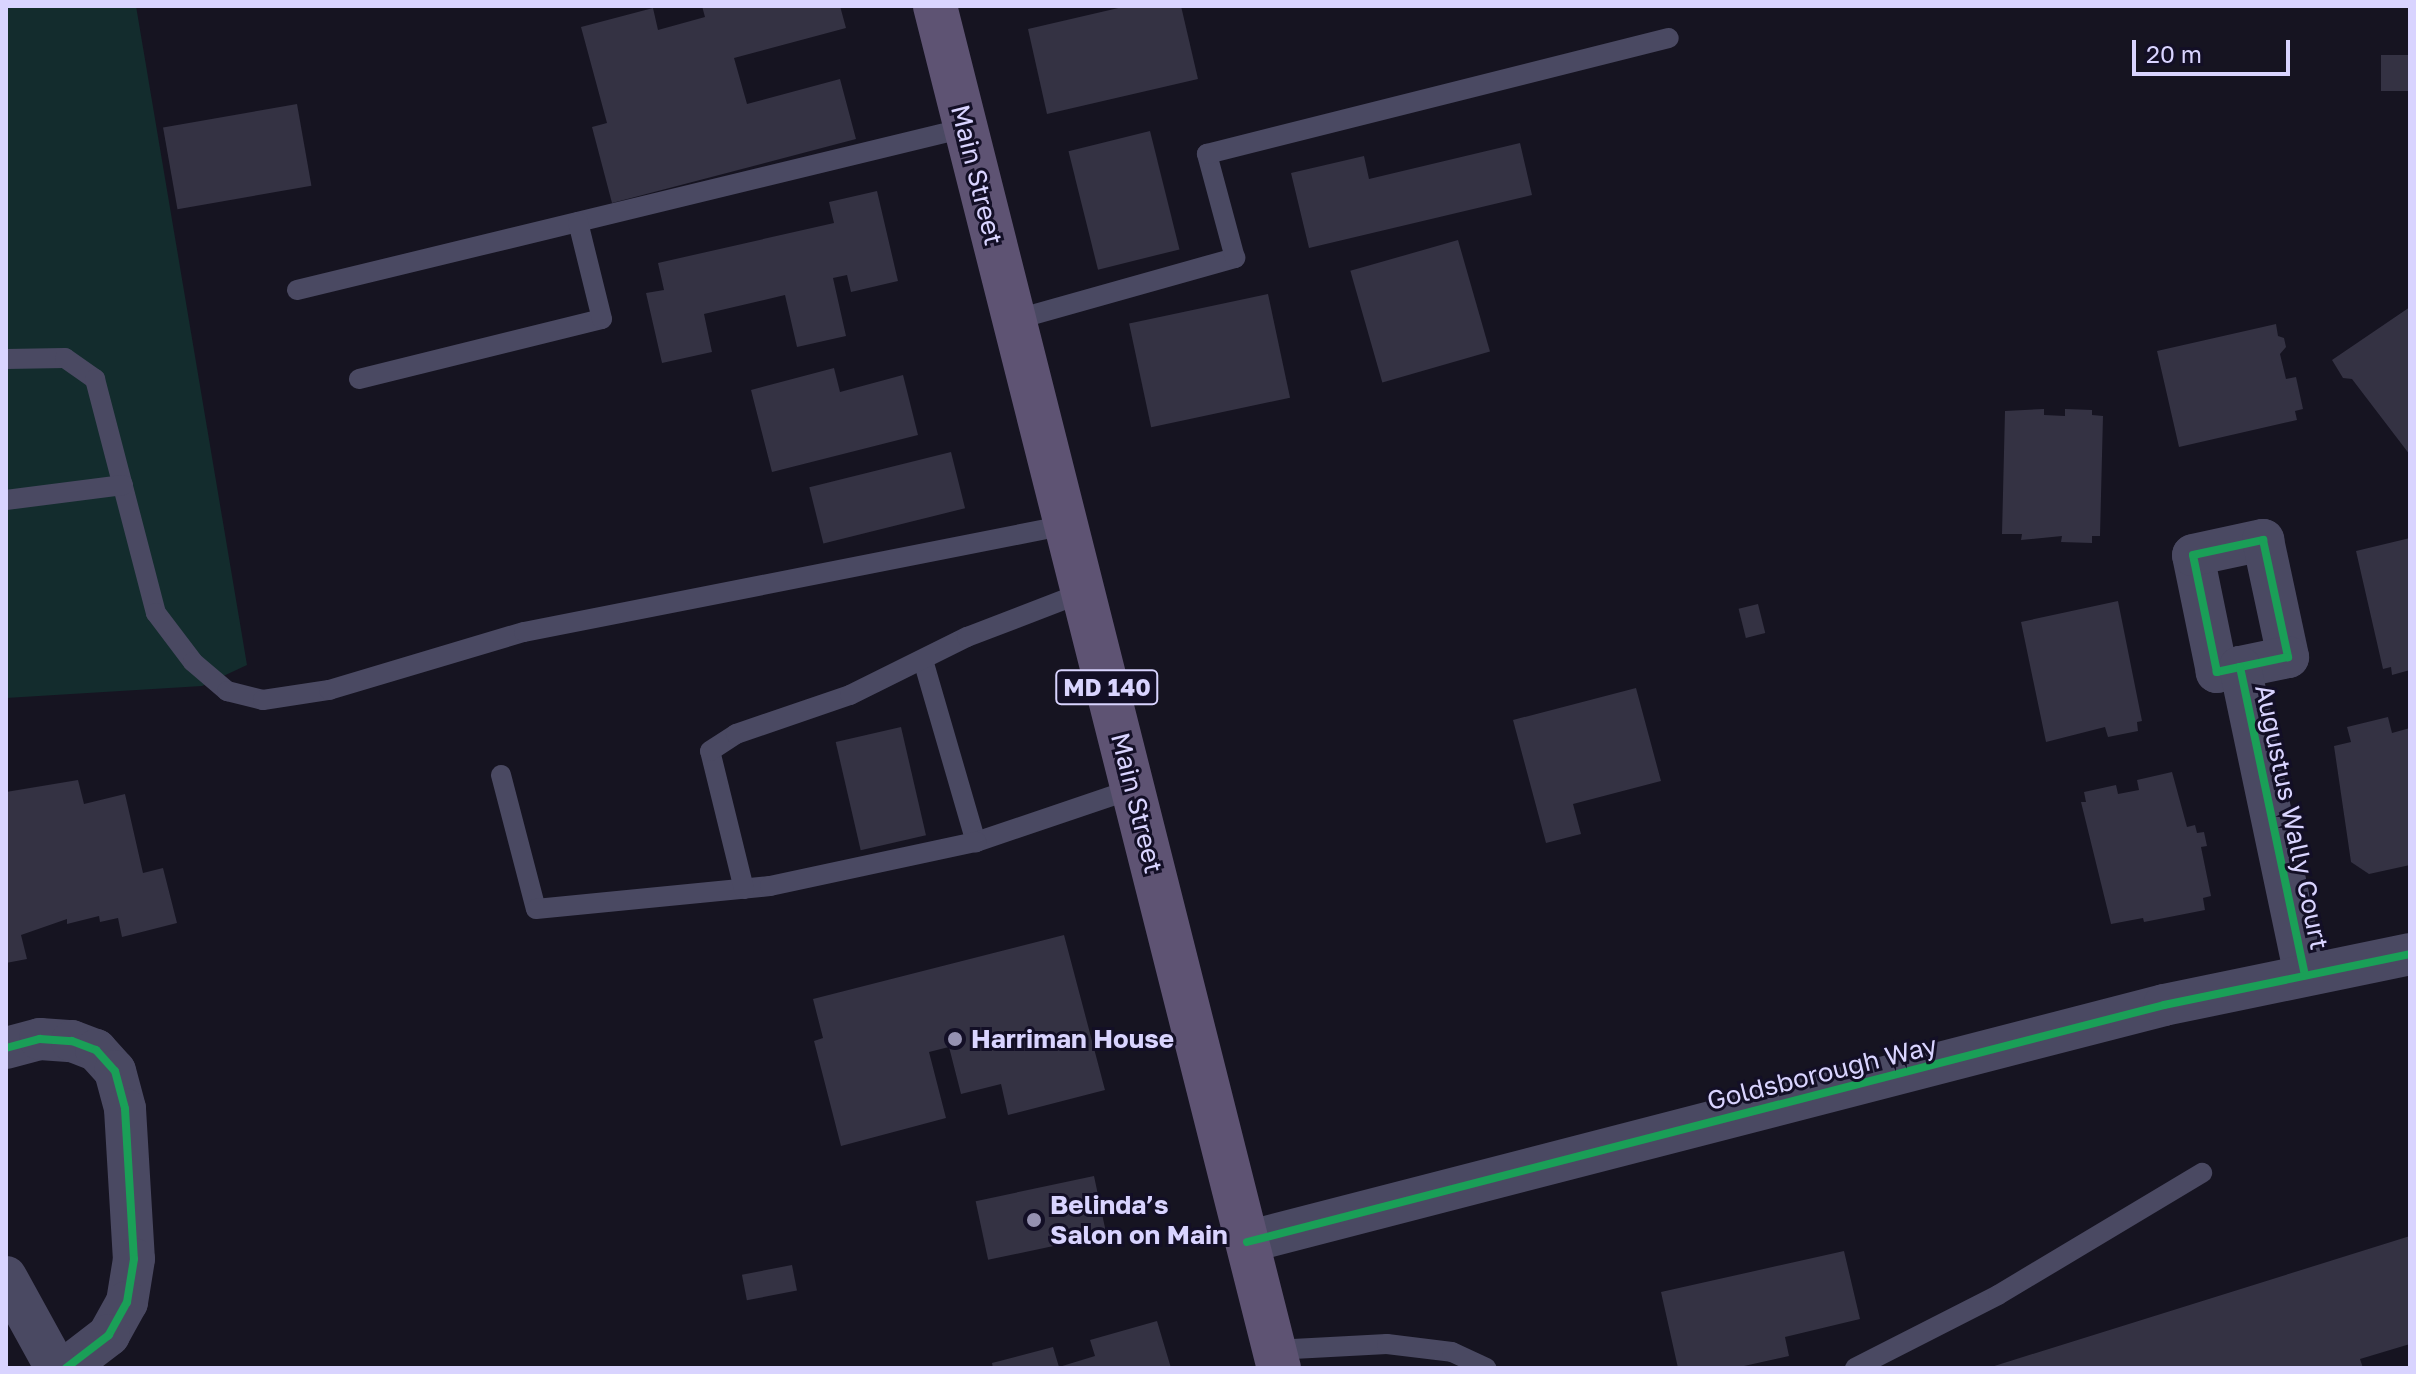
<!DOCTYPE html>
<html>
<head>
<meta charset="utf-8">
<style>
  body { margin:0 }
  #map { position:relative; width:2416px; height:1374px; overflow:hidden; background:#161421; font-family:"Golos Text",sans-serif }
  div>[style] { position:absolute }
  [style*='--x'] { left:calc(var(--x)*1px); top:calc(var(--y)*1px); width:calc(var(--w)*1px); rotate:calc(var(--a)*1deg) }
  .green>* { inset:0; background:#132c2d }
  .building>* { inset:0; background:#343243; transform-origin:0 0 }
  .service>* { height:20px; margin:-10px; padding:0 10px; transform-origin:10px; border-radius:10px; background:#4a4962 }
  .minor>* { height:42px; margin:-21px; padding:0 21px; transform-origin:21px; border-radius:21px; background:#4a4962 }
  .primary>* { height:44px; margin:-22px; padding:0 22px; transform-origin:22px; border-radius:22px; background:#5e5373 }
  .cycleway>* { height:8px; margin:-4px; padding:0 4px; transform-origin:4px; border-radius:4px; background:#1a9f57 }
  .dots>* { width:22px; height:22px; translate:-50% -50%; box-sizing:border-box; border:4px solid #130f26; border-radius:50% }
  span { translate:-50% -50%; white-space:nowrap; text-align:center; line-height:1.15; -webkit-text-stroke:6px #130f26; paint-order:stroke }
  .shield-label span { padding:2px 6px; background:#130f26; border:2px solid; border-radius:6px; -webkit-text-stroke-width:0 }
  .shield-label { font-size:24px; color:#d9d4ff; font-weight:700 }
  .street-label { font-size:26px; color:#d9d4ff }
  .poi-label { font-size:26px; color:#d9d4ff; font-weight:700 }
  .left { translate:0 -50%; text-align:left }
  .frame { position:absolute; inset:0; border:8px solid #d9d4ff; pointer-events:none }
  .scale { position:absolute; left:2132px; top:40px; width:158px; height:36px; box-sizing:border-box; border:4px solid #d9d4ff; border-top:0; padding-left:10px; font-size:24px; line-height:28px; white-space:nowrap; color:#d9d4ff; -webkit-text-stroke:6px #130f26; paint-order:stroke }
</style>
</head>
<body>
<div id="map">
  <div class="green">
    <div style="clip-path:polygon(6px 6px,136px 6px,247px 665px,202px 686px,6px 698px)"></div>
  </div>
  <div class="building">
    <div style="clip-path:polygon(702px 6px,840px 6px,846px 28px,734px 58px,747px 104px,840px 79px,856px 139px,612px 203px,592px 127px,607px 123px,581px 27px,653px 8px,658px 30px,705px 17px)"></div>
    <div style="clip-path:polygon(1127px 6px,1181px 6px,1198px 79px,1047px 114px,1028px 29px)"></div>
    <div style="left:2381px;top:55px;width:29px;height:36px"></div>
    <div style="left:297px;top:104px;width:83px;height:136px;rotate:80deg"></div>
    <div style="left:1150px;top:131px;width:122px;height:84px;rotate:76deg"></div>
    <div style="clip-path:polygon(1520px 143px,1532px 195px,1309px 248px,1291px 173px,1364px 156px,1369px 179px)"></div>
    <div style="clip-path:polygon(877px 191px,898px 281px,851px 292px,847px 275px,833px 278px,846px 336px,797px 347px,785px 295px,704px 314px,712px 352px,662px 363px,646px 293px,664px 290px,658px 263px,834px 223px,829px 202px)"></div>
    <div style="left:1458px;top:240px;width:116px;height:112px;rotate:74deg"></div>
    <div style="left:1268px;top:294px;width:106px;height:142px;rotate:78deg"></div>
    <div style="clip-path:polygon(2410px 307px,2410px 455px,2352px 379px,2343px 378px,2332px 360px)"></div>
    <div style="clip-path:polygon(2276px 324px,2278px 336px,2284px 338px,2286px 347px,2280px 354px,2286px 379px,2296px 377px,2303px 409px,2295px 411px,2297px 420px,2179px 447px,2157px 351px)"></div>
    <div style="clip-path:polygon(834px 368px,840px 392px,903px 375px,918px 435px,772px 472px,751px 390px)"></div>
    <div style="clip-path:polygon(2044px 409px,2044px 415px,2065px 416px,2065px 409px,2092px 410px,2092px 415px,2103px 416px,2100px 536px,2092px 536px,2092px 543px,2061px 542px,2062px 536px,2021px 540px,2022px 534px,2002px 534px,2005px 411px)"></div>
    <div style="left:951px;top:452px;width:58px;height:146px;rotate:76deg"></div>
    <div style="clip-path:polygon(2410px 538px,2410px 670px,2392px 675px,2391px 667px,2383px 669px,2356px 551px)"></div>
    <div style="clip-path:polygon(2118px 601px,2142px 721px,2137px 722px,2138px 731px,2108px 737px,2105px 727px,2046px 742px,2021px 622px)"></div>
    <div style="left:1758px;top:604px;width:30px;height:20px;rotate:76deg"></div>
    <div style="clip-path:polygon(1636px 688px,1661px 781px,1573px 804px,1581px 834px,1546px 843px,1513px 720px)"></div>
    <div style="clip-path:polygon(2388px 717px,2392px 733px,2410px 728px,2410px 865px,2369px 874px,2351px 862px,2334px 746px,2351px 742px,2347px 727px)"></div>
    <div style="left:901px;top:727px;width:111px;height:67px;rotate:77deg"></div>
    <div style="clip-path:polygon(2172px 772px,2187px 827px,2195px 825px,2197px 833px,2204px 832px,2207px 846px,2201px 847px,2211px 896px,2203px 898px,2205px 910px,2144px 922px,2143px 918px,2111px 924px,2081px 802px,2086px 802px,2084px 792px,2116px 785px,2118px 794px,2139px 790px,2137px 780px)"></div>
    <div style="clip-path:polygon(78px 780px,84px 804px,125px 794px,143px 873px,163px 868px,177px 923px,122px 937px,118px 918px,100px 922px,99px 916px,67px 924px,67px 919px,21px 935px,27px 959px,6px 963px,6px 792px)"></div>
    <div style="clip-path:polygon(1064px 935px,1105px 1090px,1008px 1115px,1001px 1084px,961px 1094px,949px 1047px,929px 1052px,946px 1118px,841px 1146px,814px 1041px,823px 1038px,813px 999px)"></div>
    <div style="left:1094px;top:1176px;width:60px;height:121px;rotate:78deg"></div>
    <div style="clip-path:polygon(2410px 1236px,2410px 1344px,2360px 1359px,2363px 1368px,1988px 1368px)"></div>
    <div style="clip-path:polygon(1844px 1251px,1860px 1319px,1785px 1337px,1789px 1356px,1735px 1368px,1678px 1368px,1661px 1292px)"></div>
    <div style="left:792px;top:1265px;width:26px;height:51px;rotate:79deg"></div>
    <div style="clip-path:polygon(1157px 1321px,1171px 1368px,993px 1368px,992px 1363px,1053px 1347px,1059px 1367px,1095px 1356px,1090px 1340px)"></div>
  </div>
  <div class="service">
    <div style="--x:297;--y:290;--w:687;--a:-13.63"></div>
    <div style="--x:1014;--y:320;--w:230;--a:-15.7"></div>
    <div style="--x:1235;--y:258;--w:108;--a:-105.1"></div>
    <div style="--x:1207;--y:154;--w:476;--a:-14.1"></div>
    <div style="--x:6;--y:359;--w:59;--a:-1"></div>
    <div style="--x:65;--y:358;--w:37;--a:35"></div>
    <div style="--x:95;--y:379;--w:242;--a:75.4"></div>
    <div style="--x:156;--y:613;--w:61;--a:52.9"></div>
    <div style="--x:193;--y:662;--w:45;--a:40.5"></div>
    <div style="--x:227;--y:691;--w:37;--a:14"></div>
    <div style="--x:263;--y:700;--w:67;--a:-8.6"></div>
    <div style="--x:329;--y:690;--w:203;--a:-16.6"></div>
    <div style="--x:524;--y:632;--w:553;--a:-11.15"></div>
    <div style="--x:359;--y:379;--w:250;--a:-13.9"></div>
    <div style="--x:602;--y:319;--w:100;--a:-103.9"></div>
    <div style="--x:6;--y:500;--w:118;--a:-7.3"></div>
    <div style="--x:923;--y:660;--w:190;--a:73.8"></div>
    <div style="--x:976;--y:842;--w:166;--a:-18.7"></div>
    <div style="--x:501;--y:775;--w:138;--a:75.4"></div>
    <div style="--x:536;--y:909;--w:235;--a:-5.6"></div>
    <div style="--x:770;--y:886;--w:211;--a:-12.1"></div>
    <div style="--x:744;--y:889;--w:142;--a:-103.8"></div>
    <div style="--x:710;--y:751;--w:31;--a:-33"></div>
    <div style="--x:736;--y:734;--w:120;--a:-18.9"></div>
    <div style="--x:850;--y:695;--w:131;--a:-26.4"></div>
    <div style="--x:967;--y:637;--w:125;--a:-21"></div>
    <div style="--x:1274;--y:1350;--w:113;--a:-3"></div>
    <div style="--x:1387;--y:1344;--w:65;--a:7"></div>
    <div style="--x:1452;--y:1352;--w:38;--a:25"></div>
    <div style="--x:1855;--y:1368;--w:161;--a:-27"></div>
    <div style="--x:1998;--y:1295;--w:238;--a:-30.9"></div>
  </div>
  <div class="minor">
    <div style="--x:2240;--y:667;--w:24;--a:168"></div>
    <div style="--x:2217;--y:672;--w:119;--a:-101.6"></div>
    <div style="--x:2193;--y:555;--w:72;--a:-12.1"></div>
    <div style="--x:2263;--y:540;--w:120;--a:77.9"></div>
    <div style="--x:2288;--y:657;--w:49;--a:168.2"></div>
    <div style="--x:2240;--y:667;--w:315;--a:78.1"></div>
    <div style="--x:6;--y:1048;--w:35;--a:-15"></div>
    <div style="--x:40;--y:1039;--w:32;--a:4"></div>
    <div style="--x:72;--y:1041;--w:26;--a:21"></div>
    <div style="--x:96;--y:1050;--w:28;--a:48"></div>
    <div style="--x:115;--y:1071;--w:39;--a:75"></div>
    <div style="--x:125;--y:1109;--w:150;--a:86.6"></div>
    <div style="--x:134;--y:1259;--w:44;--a:99.2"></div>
    <div style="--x:127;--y:1302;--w:38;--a:119"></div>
    <div style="--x:109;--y:1335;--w:54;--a:142.5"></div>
    <div style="--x:1247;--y:1242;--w:947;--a:-14.49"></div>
    <div style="--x:2164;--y:1005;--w:251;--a:-11.7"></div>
    <div style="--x:6;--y:1277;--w:104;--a:61.2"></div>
  </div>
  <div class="primary">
    <div style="--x:935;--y:6;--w:1405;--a:75.83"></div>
  </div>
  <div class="cycleway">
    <div style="--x:2240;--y:667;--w:24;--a:168"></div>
    <div style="--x:2217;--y:672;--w:119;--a:-101.6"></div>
    <div style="--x:2193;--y:555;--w:72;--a:-12.1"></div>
    <div style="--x:2263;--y:540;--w:120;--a:77.9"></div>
    <div style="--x:2288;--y:657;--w:49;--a:168.2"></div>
    <div style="--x:2240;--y:667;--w:315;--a:78.1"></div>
    <div style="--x:6;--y:1048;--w:35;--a:-15"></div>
    <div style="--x:40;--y:1039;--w:32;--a:4"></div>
    <div style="--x:72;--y:1041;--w:26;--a:21"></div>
    <div style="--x:96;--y:1050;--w:28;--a:48"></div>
    <div style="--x:115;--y:1071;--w:39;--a:75"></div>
    <div style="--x:125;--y:1109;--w:150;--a:86.6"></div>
    <div style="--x:134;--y:1259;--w:44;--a:99.2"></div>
    <div style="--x:127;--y:1302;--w:38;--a:119"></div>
    <div style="--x:109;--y:1335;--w:54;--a:142.5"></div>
    <div style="--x:1247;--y:1242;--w:947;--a:-14.49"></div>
    <div style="--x:2164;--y:1005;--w:251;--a:-11.7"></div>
  </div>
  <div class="dots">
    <div style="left:955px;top:1039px;background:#9591b1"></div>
    <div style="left:1034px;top:1220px;background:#9591b1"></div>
  </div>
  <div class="shield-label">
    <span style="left:1107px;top:687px">MD 140</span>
  </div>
  <div class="street-label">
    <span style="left:977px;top:175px;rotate:76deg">Main Street</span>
    <span style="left:1137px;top:803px;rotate:76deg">Main Street</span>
    <span style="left:2292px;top:817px;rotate:78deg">Augustus Wally Court</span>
    <span style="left:1822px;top:1073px;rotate:-14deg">Goldsborough Way</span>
  </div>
  <div class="poi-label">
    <span class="left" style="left:971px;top:1039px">Harriman House</span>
    <span class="left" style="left:1050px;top:1220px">Belinda’s<br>Salon on Main</span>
  </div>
  <div class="frame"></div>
  <div class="scale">20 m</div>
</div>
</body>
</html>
